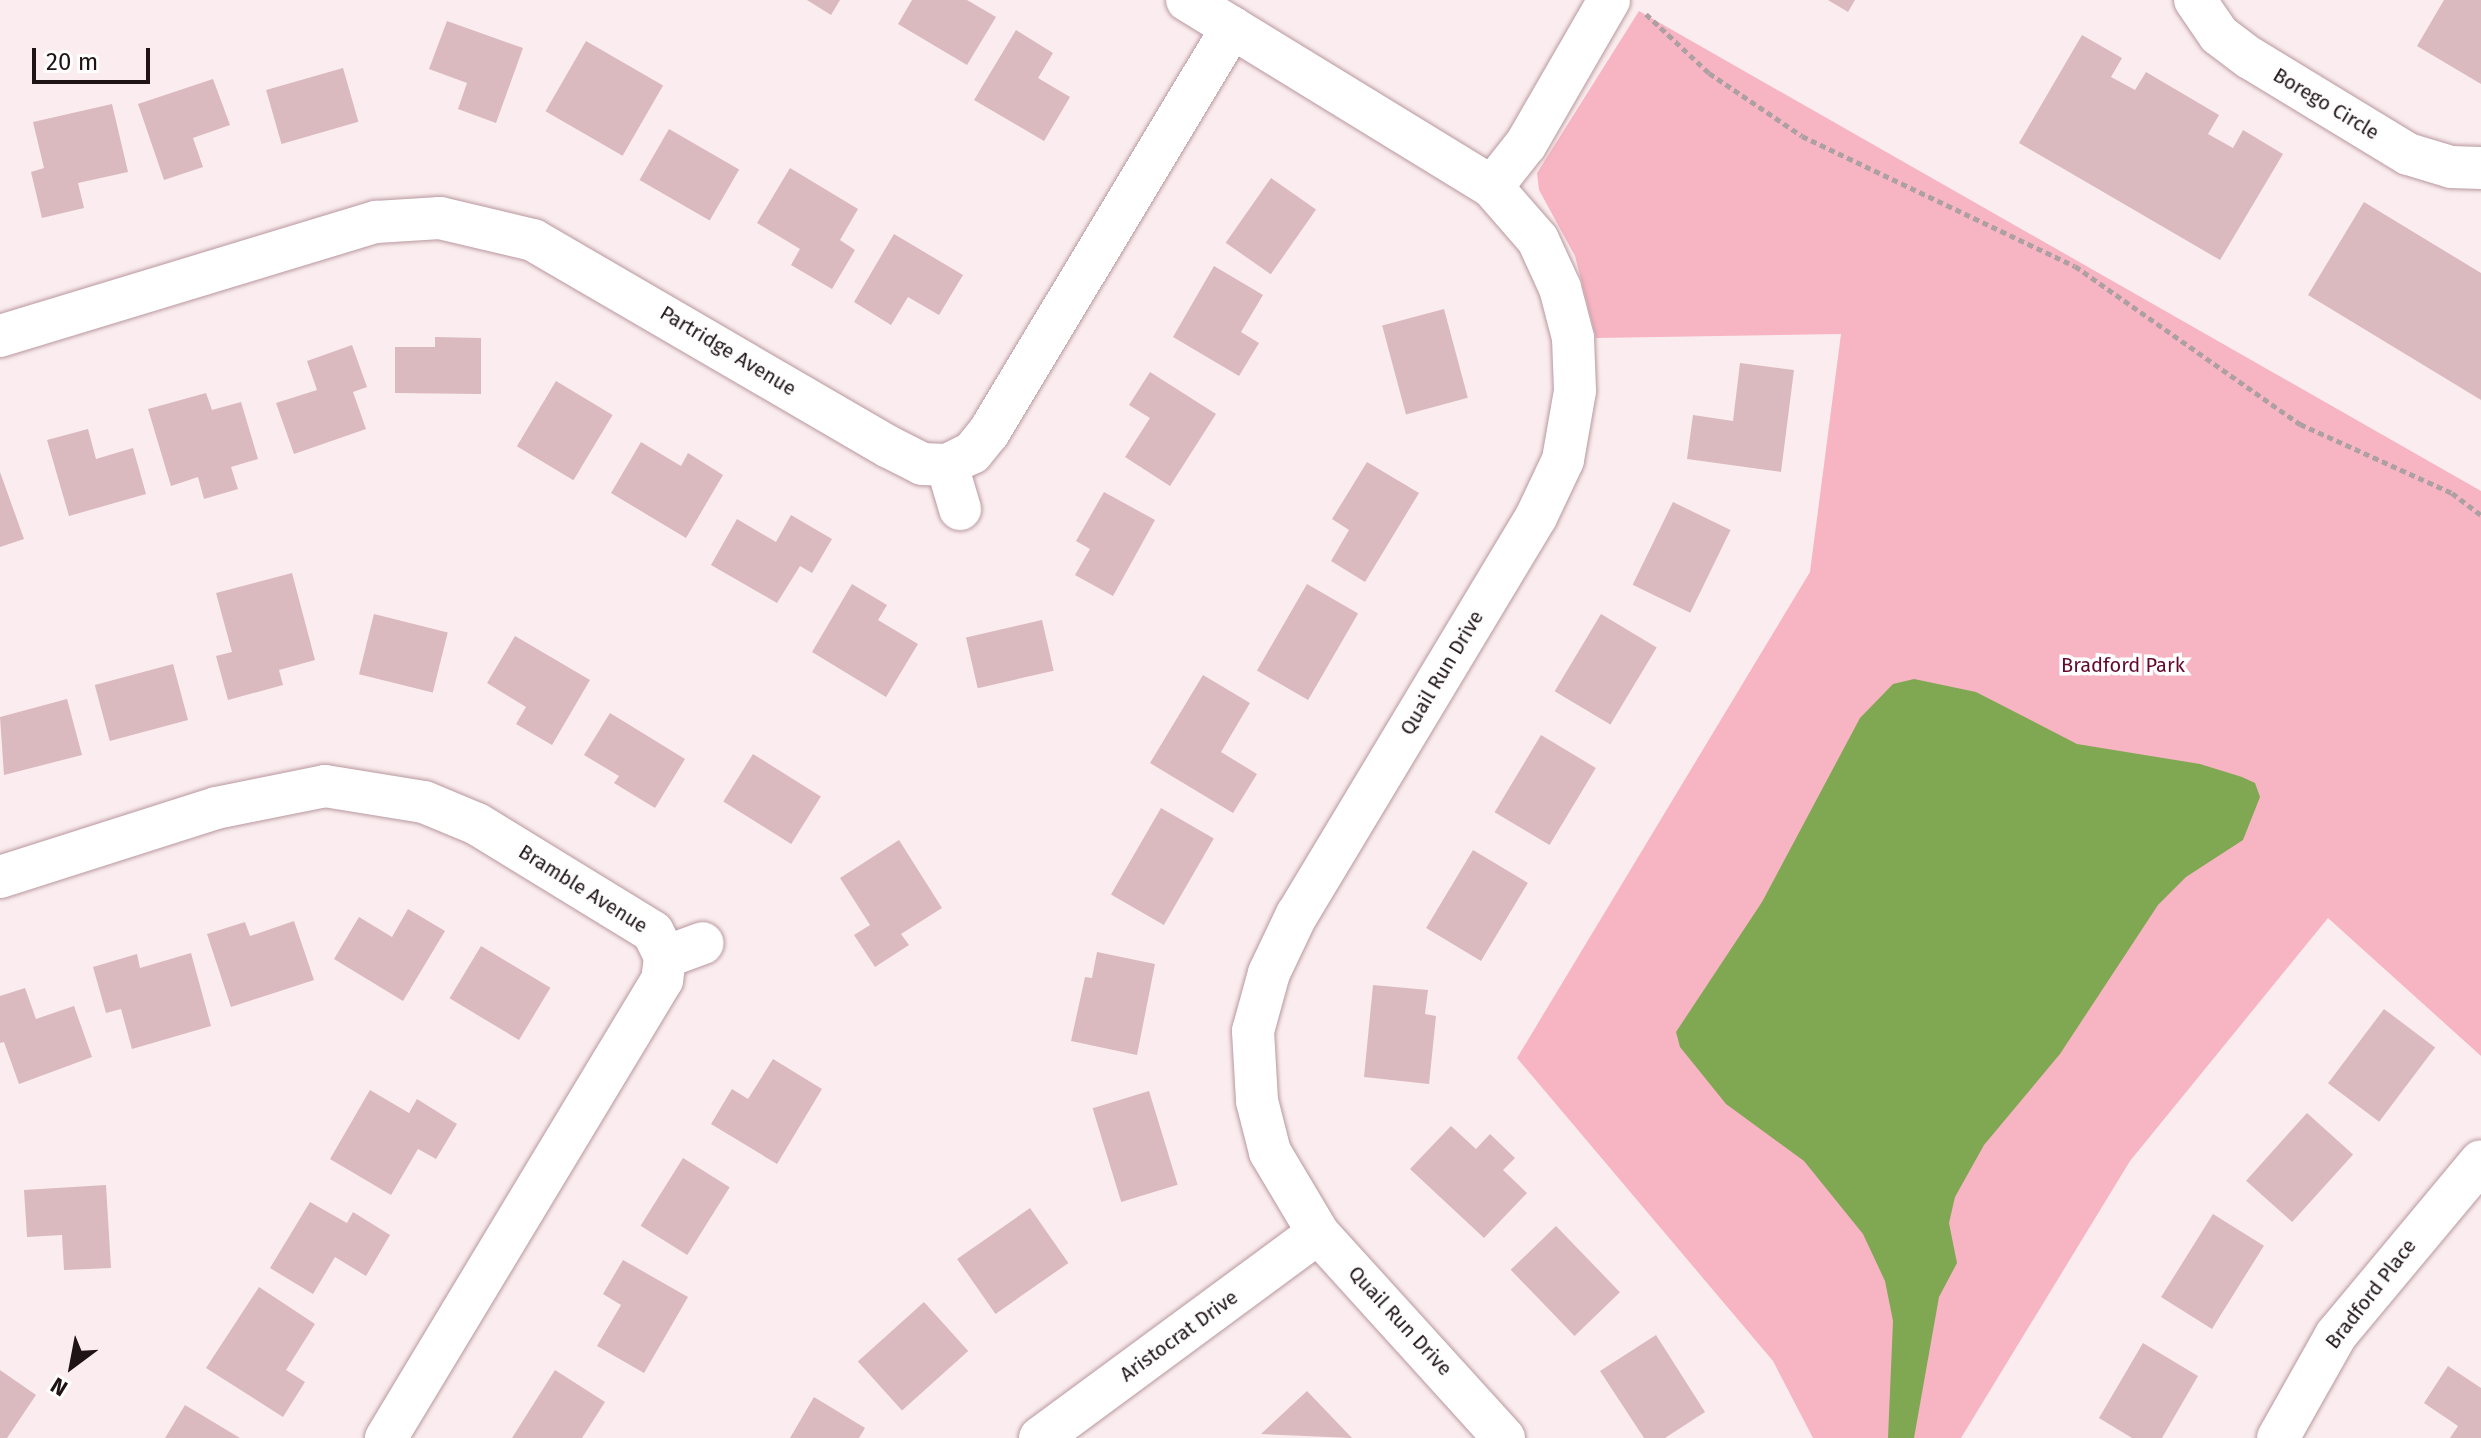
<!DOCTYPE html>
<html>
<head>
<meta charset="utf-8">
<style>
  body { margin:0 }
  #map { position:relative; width:2481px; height:1438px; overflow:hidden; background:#fbedef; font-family:"Fira Sans",sans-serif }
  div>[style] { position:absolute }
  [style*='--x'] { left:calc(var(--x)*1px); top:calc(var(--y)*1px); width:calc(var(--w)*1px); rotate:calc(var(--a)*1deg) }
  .green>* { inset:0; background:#f7b4c3 }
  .water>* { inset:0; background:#80a852 }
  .building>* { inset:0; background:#dab9bf; transform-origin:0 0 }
  .path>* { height:5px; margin-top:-2.5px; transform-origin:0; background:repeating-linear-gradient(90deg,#ada0a2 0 6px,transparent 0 10px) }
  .roads { filter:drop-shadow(0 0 2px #b8989e) drop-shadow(0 0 2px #b8989e) }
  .street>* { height:42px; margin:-21px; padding:0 21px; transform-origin:21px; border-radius:21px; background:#fff }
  span { translate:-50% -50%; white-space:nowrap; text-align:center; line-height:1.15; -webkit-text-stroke:7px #fefefe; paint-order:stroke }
  .street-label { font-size:20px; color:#1f1316 }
  .park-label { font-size:20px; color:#63092d }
  .north { position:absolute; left:32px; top:1326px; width:80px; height:80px; -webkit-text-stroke:6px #fefefe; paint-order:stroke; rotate:212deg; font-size:22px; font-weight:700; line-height:32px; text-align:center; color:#1f1316 }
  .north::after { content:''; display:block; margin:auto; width:28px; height:36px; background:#1f1316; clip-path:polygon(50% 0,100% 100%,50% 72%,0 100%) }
  .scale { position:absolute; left:32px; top:48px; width:118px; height:36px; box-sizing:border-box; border:4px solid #1f1316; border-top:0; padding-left:10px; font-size:24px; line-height:28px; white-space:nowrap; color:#1f1316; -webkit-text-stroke:6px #fefefe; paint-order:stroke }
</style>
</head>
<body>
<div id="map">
  <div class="green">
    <div style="clip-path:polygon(1639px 11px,2481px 491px,2481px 1056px,2328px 918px,2130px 1161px,1961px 1438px,1813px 1438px,1773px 1361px,1517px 1058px,1810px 572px,1841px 334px,1596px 338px,1575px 256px,1539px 190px,1537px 173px)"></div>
  </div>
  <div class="water">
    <div style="clip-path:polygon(1914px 679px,1976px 692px,2077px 744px,2200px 764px,2242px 777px,2255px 783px,2260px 797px,2243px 840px,2186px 877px,2158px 905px,2060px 1054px,1984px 1145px,1955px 1197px,1949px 1223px,1957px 1263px,1939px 1297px,1914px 1438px,1888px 1438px,1893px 1321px,1885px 1281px,1863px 1234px,1804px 1161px,1726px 1104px,1680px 1047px,1676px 1032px,1762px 902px,1860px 718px,1893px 684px)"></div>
  </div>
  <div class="building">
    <div style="clip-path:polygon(807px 0,840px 0,831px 15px)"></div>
    <div style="clip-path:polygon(912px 0,967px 0,996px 17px,967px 65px,898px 24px)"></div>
    <div style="clip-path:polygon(1828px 0,1855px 0,1848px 12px)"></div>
    <div style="clip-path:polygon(2444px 0,2481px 0,2481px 84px,2417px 46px)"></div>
    <div style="clip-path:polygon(447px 21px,523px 48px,496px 123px,458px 109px,467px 83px,429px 69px)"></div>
    <div style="clip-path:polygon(1016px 30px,1053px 53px,1038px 78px,1070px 97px,1044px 141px,974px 100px)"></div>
    <div style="clip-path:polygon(2082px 35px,2122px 58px,2111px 77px,2135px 90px,2146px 72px,2219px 115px,2208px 134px,2233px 148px,2243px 130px,2283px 154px,2220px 260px,2019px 143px)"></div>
    <div style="left:586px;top:41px;width:89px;height:81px;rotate:30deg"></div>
    <div style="left:343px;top:68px;width:56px;height:80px;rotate:74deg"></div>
    <div style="clip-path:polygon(213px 79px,230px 125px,193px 138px,203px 167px,164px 180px,138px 104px)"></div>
    <div style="clip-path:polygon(112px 104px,128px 172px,78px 183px,84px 208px,42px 218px,31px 172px,44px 168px,33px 122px)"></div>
    <div style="left:669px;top:129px;width:81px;height:59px;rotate:30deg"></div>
    <div style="clip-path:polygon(790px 168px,858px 209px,840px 240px,855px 250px,832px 289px,791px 265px,800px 249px,757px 223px)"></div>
    <div style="left:1271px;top:178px;width:55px;height:79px;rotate:35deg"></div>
    <div style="clip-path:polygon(2364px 202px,2481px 273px,2481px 400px,2308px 295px)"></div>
    <div style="clip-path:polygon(894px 234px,963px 275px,939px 315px,908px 297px,891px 325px,854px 302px)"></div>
    <div style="clip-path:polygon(1214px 266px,1263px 295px,1241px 332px,1259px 343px,1239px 376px,1173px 337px)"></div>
    <div style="left:1444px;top:309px;width:92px;height:64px;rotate:75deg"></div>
    <div style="clip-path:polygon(435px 337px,481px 338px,481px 394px,395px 393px,395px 347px,435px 347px)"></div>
    <div style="clip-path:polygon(352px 345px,367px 387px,353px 392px,366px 429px,294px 454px,276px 403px,317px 390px,307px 361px)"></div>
    <div style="clip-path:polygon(1740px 363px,1794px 370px,1781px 472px,1687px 459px,1693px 415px,1733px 421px)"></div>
    <div style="clip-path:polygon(1150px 372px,1216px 414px,1170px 486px,1125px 457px,1150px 418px,1129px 405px)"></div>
    <div style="left:556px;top:381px;width:66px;height:76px;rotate:31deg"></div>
    <div style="clip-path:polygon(206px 393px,212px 410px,241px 402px,258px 459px,231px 467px,238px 489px,204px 499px,198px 477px,171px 486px,148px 409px)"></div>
    <div style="clip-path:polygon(88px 429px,96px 459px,133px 448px,146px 494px,69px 516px,47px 440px)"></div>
    <div style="clip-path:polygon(641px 442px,681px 466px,688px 453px,723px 475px,686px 538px,611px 493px)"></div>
    <div style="clip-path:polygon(1367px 462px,1419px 493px,1365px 582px,1331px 561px,1349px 530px,1332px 519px)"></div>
    <div style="clip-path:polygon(0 472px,24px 539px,0 547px)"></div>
    <div style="clip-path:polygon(1104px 492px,1155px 520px,1113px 596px,1075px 575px,1090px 549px,1076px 541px)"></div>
    <div style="left:1673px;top:502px;width:64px;height:92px;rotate:26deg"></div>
    <div style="clip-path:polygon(791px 515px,832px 539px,812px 573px,800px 566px,777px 603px,711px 565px,737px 519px,776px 542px)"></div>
    <div style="clip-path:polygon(292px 573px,315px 660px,279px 670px,283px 685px,228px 700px,216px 656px,232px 652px,216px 593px)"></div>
    <div style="clip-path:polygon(852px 584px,887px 605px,878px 620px,918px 644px,886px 697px,812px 652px)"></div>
    <div style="left:1307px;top:584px;width:59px;height:100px;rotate:30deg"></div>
    <div style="left:374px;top:614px;width:76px;height:62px;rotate:14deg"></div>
    <div style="left:1601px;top:614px;width:65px;height:90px;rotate:31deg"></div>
    <div style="left:1042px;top:620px;width:52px;height:78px;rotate:77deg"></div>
    <div style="clip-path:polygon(515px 636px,590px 680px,552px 745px,516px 724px,526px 707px,487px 683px)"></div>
    <div style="left:173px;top:664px;width:58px;height:81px;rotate:75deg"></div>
    <div style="clip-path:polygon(1203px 675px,1250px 703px,1221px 752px,1257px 774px,1233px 813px,1150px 763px)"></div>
    <div style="clip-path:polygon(67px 699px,82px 755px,4px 775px,0 717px)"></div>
    <div style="clip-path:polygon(610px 713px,685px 759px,655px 808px,614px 783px,619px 776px,584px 755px)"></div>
    <div style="left:1541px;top:735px;width:64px;height:90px;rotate:31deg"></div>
    <div style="left:753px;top:754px;width:80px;height:56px;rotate:32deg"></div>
    <div style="left:1161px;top:808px;width:61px;height:100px;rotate:30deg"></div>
    <div style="clip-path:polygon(899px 840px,942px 908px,901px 934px,909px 945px,875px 967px,854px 935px,870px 925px,840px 878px)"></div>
    <div style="left:1473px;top:850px;width:64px;height:91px;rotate:31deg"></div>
    <div style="clip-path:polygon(408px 909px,445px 931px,403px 1001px,334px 959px,359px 917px,392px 937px)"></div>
    <div style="clip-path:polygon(294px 921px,314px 980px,231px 1007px,207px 934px,245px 922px,250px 936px)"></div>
    <div style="left:481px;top:946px;width:81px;height:61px;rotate:31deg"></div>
    <div style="clip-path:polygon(1097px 952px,1155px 964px,1137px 1055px,1071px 1041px,1085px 977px,1092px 978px)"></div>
    <div style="clip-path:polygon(191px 953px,211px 1026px,132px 1049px,121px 1009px,106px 1013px,93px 967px,137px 954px,140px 968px)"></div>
    <div style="clip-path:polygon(1373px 985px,1428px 990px,1425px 1014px,1436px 1016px,1429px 1084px,1364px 1077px)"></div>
    <div style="clip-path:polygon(25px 988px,36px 1019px,74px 1006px,92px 1057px,19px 1084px,4px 1042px,0 1043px,0 996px)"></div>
    <div style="left:2384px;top:1009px;width:64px;height:93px;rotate:37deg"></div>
    <div style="clip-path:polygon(773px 1059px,822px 1089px,777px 1164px,711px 1124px,732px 1089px,748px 1099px)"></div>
    <div style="clip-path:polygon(370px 1090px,409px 1113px,417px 1099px,457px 1124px,436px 1159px,418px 1149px,391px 1195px,330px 1159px)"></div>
    <div style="left:1149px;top:1091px;width:98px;height:59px;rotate:73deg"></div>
    <div style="left:2307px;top:1113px;width:62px;height:91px;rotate:42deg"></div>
    <div style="clip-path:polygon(1451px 1126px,1476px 1149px,1490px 1134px,1515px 1158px,1503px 1170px,1527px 1193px,1484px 1238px,1410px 1169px)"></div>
    <div style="left:683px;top:1158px;width:55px;height:80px;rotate:32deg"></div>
    <div style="clip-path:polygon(106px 1185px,111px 1268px,64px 1270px,62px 1235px,27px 1237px,24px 1190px)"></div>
    <div style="clip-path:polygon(310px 1202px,347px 1223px,353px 1212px,390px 1235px,366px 1276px,335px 1257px,313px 1294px,270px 1268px)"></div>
    <div style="left:1030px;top:1208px;width:67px;height:89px;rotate:55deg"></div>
    <div style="left:2213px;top:1214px;width:60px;height:98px;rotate:32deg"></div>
    <div style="left:1556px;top:1226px;width:92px;height:63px;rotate:46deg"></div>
    <div style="clip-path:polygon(623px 1260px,688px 1297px,644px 1373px,597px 1346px,621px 1305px,603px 1294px)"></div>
    <div style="clip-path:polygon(259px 1287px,315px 1324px,286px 1370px,305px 1382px,283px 1417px,206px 1368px)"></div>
    <div style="left:924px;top:1302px;width:66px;height:89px;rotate:48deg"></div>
    <div style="clip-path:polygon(1656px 1335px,1705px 1412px,1665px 1438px,1644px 1438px,1600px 1371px)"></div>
    <div style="clip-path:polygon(2143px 1343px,2198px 1376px,2162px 1438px,2132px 1438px,2099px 1418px)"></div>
    <div style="clip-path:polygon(2448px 1366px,2481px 1388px,2481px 1438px,2450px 1438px,2458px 1426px,2424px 1403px)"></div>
    <div style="clip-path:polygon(0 1370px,36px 1395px,7px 1438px,0 1438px)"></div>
    <div style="clip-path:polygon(555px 1370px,605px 1402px,582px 1438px,512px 1438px)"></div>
    <div style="clip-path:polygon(1307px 1391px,1352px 1438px,1261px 1434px)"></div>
    <div style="clip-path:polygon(814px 1397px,865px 1428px,859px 1438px,790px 1438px)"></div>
    <div style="clip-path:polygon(185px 1405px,240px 1438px,165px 1438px)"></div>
  </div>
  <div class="path">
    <div style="--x:1646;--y:14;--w:86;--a:43.1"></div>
    <div style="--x:1709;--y:73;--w:112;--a:34.1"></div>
    <div style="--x:1802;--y:136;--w:302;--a:25.5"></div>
    <div style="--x:2075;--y:266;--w:275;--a:35.1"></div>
    <div style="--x:2300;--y:424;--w:167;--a:24.4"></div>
    <div style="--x:2452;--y:493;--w:36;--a:37"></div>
  </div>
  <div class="roads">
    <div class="street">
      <div style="--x:1187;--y:0;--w:358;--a:31.5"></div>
      <div style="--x:1492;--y:187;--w:70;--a:49"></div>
      <div style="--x:1538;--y:240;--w:53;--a:65.4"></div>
      <div style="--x:1560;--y:288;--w:52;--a:75.4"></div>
      <div style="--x:1573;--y:338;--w:53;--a:87.8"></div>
      <div style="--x:1575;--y:391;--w:70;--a:99.9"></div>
      <div style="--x:1563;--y:460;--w:63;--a:115.3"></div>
      <div style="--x:1536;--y:517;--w:463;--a:121"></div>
      <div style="--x:1297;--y:914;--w:65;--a:115.4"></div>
      <div style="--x:1269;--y:973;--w:60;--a:105.4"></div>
      <div style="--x:1253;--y:1031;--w:70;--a:86.7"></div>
      <div style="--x:1257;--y:1101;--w:53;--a:75.7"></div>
      <div style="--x:1270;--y:1152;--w:94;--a:59.3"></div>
      <div style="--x:1318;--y:1233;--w:277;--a:47.8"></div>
      <div style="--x:2195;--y:0;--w:42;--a:55.6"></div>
      <div style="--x:2219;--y:35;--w:39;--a:37"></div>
      <div style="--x:2250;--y:58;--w:185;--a:31.3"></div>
      <div style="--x:2408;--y:154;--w:45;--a:16.8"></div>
      <div style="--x:2451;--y:167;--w:30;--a:2"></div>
      <div style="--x:1492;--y:187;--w:55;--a:-51.7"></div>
      <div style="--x:1526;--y:144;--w:166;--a:-60"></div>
      <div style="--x:0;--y:336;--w:393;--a:-16.9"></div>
      <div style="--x:376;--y:222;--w:64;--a:-3.6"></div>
      <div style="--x:440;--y:218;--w:96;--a:13.3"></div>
      <div style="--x:533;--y:240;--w:412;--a:30.2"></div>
      <div style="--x:889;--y:447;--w:37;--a:27"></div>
      <div style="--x:922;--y:464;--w:25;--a:2"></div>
      <div style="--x:947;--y:465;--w:28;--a:-26"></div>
      <div style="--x:972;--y:453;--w:27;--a:-51"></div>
      <div style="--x:989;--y:432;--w:472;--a:-59"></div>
      <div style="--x:947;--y:465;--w:46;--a:73.5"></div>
      <div style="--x:0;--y:877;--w:227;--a:-17.7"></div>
      <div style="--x:216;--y:808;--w:111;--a:-11.4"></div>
      <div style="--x:325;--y:786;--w:100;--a:9.2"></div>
      <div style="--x:424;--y:802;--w:57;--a:22.5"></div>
      <div style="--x:477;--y:824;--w:206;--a:31.5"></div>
      <div style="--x:653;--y:932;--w:28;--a:64"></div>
      <div style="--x:665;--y:957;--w:23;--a:97"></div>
      <div style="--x:662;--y:980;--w:535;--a:121.07"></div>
      <div style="--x:665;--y:957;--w:40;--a:-20.2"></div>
      <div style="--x:1040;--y:1438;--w:345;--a:-36.4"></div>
      <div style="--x:2278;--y:1438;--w:118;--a:-60.6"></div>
      <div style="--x:2336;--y:1335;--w:226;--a:-50.2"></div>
    </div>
  </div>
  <div class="street-label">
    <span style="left:2326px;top:104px;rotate:31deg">Borego Circle</span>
    <span style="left:728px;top:351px;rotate:31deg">Partridge Avenue</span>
    <span style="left:1442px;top:673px;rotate:-59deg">Quail Run Drive</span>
    <span style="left:583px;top:889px;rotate:32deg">Bramble Avenue</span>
    <span style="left:2371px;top:1294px;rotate:-52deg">Bradford Place</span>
    <span style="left:1400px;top:1321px;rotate:47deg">Quail Run Drive</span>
    <span style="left:1179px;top:1336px;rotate:-36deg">Aristocrat Drive</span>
  </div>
  <div class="park-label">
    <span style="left:2123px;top:665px">Bradford Park</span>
  </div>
  <div class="north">N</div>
  <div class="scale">20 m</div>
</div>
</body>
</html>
